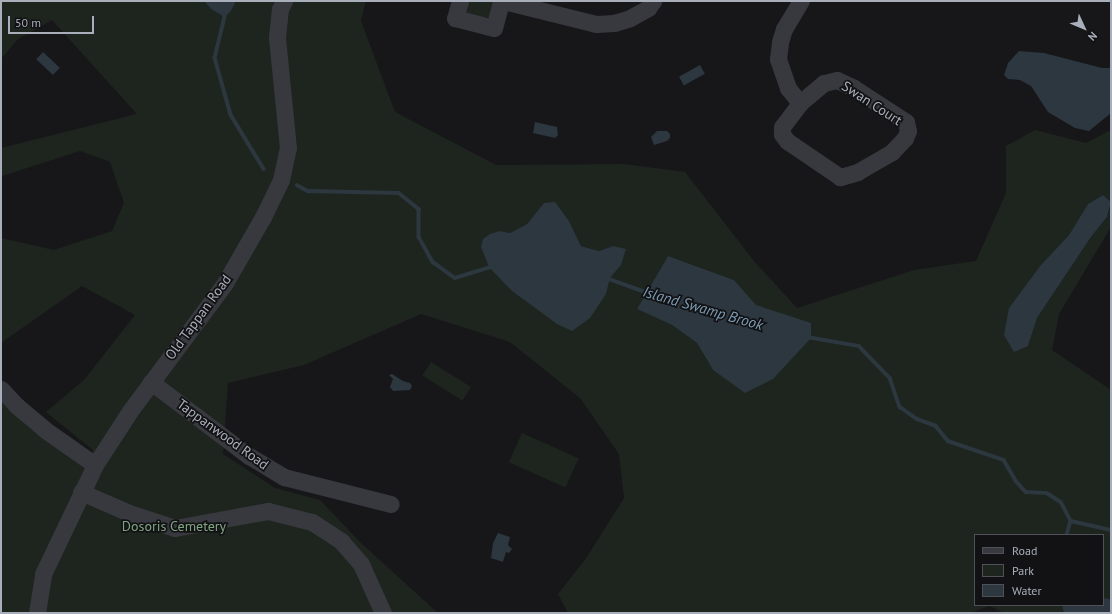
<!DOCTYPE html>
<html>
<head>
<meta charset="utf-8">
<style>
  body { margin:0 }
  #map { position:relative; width:1112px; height:614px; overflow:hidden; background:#17171a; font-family:"PT Sans",sans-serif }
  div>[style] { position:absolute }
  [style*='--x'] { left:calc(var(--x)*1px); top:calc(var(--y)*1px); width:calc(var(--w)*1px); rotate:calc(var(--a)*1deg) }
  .green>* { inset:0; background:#1d251e; transform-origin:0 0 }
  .water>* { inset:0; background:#2c373f; transform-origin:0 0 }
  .stream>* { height:3.5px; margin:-1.75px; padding:0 1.75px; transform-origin:1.75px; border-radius:1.75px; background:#2c373f }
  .minor>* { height:17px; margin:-8.5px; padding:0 8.5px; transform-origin:8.5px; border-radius:8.5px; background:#38393f }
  span { translate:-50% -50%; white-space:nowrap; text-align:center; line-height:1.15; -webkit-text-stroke:3.5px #121215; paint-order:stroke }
  .street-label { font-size:14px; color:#a9afba }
  .park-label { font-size:14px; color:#7fa680 }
  .water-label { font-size:15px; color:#7e9eb7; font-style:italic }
  .frame { position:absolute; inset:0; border:2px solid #a9afba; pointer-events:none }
  .legend { position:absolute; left:974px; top:534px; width:130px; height:72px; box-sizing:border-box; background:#121215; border:1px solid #4e5157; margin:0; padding:5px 7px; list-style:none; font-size:12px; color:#a9afba }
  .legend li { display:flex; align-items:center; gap:8px; height:20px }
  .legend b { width:20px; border:1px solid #4e5157 }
  .north { position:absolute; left:1064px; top:8px; width:40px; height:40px; -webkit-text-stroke:3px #121215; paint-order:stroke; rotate:134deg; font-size:11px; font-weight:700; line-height:16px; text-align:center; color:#a9afba }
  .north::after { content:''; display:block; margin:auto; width:14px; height:18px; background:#a9afba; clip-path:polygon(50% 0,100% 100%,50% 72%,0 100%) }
  .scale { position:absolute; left:8px; top:16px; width:86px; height:18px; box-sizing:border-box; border:2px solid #a9afba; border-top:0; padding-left:5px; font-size:12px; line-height:14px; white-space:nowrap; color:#a9afba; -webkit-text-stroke:3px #121215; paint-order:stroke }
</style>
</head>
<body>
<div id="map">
  <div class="green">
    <div style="clip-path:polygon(evenodd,1px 1px,204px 1px,211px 9px,231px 11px,236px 1px,366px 1px,361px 21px,395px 112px,496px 165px,624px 164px,685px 172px,754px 261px,797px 308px,914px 270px,976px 261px,1006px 193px,1006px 146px,1035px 130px,1086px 143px,1111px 130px,1111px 202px,1103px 195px,1088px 204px,1069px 235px,1040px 266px,1009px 308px,1028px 346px,1037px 318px,1091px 237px,1107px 217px,1111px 206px,1111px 227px,1059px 314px,1052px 350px,1111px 390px,1111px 599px,1103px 598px,1103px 535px,975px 535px,975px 605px,1062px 605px,1064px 613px,1004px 613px,990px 606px,970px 613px,568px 613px,558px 594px,587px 557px,624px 498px,619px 454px,580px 398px,510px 342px,421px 314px,304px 365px,228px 383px,223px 454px,275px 488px,320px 500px,361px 543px,438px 613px,1px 613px,1px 402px,86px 470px,93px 450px,46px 412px,84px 380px,135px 315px,82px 286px,1px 343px,1px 238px,54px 250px,112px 231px,124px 203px,110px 162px,80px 151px,2px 176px,1px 148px,137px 114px,52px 20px,18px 39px,1px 59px,1px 1px,544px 203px,569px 221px,581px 246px,599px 251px,613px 246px,621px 265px,610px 278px,606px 294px,532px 305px,512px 291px,500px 231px,510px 233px,527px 224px,544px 203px,1px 1px,668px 256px,734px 280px,755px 305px,779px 314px,713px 370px,697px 343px,672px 325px,637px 309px,668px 256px)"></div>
    <div style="clip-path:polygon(467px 1px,496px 1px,490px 18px,467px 14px,465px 11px)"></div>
    <div style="left:431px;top:362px;width:47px;height:16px;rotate:32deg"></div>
    <div style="left:522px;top:433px;width:62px;height:32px;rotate:24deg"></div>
  </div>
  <div class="water">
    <div style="clip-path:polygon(204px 1px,236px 1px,231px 11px,225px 17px,211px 9px)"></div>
    <div style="clip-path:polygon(1019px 51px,1044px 53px,1102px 68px,1111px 68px,1111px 113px,1089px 131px,1075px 128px,1048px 112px,1031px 86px,1020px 80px,1008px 79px,1004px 75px,1008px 63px)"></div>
    <div style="left:43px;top:52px;width:23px;height:10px;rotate:43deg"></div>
    <div style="left:700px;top:65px;width:10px;height:24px;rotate:61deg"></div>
    <div style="clip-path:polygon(535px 122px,557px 127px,558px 135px,555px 138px,533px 133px)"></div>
    <div style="clip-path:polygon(657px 131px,667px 131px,670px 134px,670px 138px,667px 141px,654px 145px,651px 137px)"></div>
    <div style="clip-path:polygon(1103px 195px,1111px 202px,1107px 217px,1091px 237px,1037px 318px,1028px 346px,1014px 352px,1004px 335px,1009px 308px,1040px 266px,1069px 235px,1088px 204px)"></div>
    <div style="clip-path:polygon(555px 202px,569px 221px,581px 246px,599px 251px,613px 246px,626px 249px,621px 265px,610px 278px,606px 294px,590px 318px,572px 331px,557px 324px,512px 291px,489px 267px,481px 247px,483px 239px,490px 234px,500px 231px,510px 233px,527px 224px,544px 203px)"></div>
    <div style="clip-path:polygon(668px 256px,734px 280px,756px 305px,811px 323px,811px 338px,773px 379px,745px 393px,713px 370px,697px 343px,672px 325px,637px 309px)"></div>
    <div style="clip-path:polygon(392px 374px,403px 381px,410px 383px,412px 386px,410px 390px,393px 391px,390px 387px,393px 379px,389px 375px)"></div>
    <div style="clip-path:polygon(498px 533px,510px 537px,508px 545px,512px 549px,509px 553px,506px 552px,503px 562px,491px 558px,493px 543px)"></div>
    <div style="clip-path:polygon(1103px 598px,1111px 599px,1111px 613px,1064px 613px,1062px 605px,1103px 605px)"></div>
  </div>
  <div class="stream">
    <div style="--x:223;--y:13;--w:4;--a:63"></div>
    <div style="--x:225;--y:17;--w:42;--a:103.7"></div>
    <div style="--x:215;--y:58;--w:59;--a:74.3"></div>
    <div style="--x:231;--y:115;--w:63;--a:58.6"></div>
    <div style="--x:297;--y:185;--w:13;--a:29"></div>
    <div style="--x:308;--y:191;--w:91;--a:1.3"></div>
    <div style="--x:399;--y:193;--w:26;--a:39"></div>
    <div style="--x:419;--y:209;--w:28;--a:90"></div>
    <div style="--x:419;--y:237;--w:29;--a:61"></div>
    <div style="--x:433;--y:262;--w:27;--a:36"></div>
    <div style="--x:455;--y:278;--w:39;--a:-17"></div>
    <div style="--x:606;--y:278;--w:48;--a:19.6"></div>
    <div style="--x:807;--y:337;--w:53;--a:9.8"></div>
    <div style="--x:859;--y:346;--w:45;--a:45.9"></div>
    <div style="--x:890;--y:378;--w:31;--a:71"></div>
    <div style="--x:900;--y:407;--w:21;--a:35"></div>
    <div style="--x:917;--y:419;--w:20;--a:20"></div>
    <div style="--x:936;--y:426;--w:19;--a:51"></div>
    <div style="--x:948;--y:441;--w:59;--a:18.7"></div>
    <div style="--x:1004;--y:460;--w:24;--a:60"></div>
    <div style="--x:1016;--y:481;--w:15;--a:48"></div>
    <div style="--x:1026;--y:492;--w:21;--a:3"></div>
    <div style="--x:1047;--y:493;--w:17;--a:33"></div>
    <div style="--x:1061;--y:502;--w:21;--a:62"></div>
    <div style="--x:1071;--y:521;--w:15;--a:106"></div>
    <div style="--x:1071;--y:521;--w:41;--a:12.7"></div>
  </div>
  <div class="minor">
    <div style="--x:460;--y:1;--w:18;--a:106"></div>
    <div style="--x:455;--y:18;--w:40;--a:14.4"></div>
    <div style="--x:494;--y:28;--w:28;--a:-75"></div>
    <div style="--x:503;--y:1;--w:96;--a:13.9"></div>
    <div style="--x:596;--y:24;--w:18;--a:-3"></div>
    <div style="--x:614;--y:23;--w:17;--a:-17"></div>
    <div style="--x:630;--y:18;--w:21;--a:-29"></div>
    <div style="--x:648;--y:8;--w:9;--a:-54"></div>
    <div style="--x:837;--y:80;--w:19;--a:25"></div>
    <div style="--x:854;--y:88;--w:62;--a:33.2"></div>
    <div style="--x:906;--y:122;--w:9;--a:77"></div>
    <div style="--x:908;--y:131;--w:8;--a:113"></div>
    <div style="--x:905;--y:138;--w:19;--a:133"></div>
    <div style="--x:892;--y:152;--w:39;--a:150"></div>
    <div style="--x:858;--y:172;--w:19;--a:164"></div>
    <div style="--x:840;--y:177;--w:64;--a:-145.8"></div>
    <div style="--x:787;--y:141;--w:9;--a:-126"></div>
    <div style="--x:782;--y:134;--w:7;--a:-90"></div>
    <div style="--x:782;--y:127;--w:30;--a:-53"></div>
    <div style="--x:800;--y:103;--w:31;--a:-40"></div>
    <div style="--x:824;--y:83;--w:13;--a:-13"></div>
    <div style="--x:800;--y:103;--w:19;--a:-129"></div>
    <div style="--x:788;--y:88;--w:31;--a:-109"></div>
    <div style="--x:778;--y:59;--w:17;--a:-83"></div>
    <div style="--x:780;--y:42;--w:14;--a:-73"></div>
    <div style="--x:784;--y:29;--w:33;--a:-59"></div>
    <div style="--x:151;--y:382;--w:123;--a:37.1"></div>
    <div style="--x:249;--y:456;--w:41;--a:31"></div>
    <div style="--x:284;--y:477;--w:110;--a:14.2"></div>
    <div style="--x:1;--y:389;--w:23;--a:47"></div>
    <div style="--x:17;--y:406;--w:35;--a:40"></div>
    <div style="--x:44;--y:429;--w:62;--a:35.2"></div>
    <div style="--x:81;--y:492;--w:52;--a:23.6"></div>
    <div style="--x:129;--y:513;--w:48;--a:18.1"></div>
    <div style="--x:175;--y:528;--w:95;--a:-10.4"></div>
    <div style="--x:268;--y:511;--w:45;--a:14"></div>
    <div style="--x:312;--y:522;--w:35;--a:33"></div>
    <div style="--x:341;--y:541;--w:30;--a:49"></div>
    <div style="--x:361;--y:564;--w:54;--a:65.8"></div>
    <div style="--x:37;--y:613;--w:39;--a:-81"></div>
    <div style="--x:43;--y:574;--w:121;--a:-64.5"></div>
    <div style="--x:95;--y:465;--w:64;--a:-57.1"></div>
    <div style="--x:130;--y:411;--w:159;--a:-53.4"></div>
    <div style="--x:225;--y:283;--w:76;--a:-60.1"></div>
    <div style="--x:263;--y:217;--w:41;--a:-64.1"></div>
    <div style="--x:281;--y:180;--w:33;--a:-78"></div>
    <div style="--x:288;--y:148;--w:112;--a:-95.7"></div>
    <div style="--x:277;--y:37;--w:28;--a:-84"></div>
    <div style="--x:280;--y:9;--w:9;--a:-63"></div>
  </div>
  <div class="street-label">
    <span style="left:872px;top:103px;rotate:33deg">Swan Court</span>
    <span style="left:198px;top:317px;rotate:-54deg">Old Tappan Road</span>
    <span style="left:223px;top:434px;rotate:36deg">Tappanwood Road</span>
  </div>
  <div class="park-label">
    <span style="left:174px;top:526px">Dosoris Cemetery</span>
  </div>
  <div class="water-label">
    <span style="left:703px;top:308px;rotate:16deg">Island Swamp Brook</span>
  </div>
  <div class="frame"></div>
  <ul class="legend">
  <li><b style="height:5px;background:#38393f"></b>Road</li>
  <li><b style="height:11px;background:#1d251e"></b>Park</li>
  <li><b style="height:11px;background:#2c373f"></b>Water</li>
  </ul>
  <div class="north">N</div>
  <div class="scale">50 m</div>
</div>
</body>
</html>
